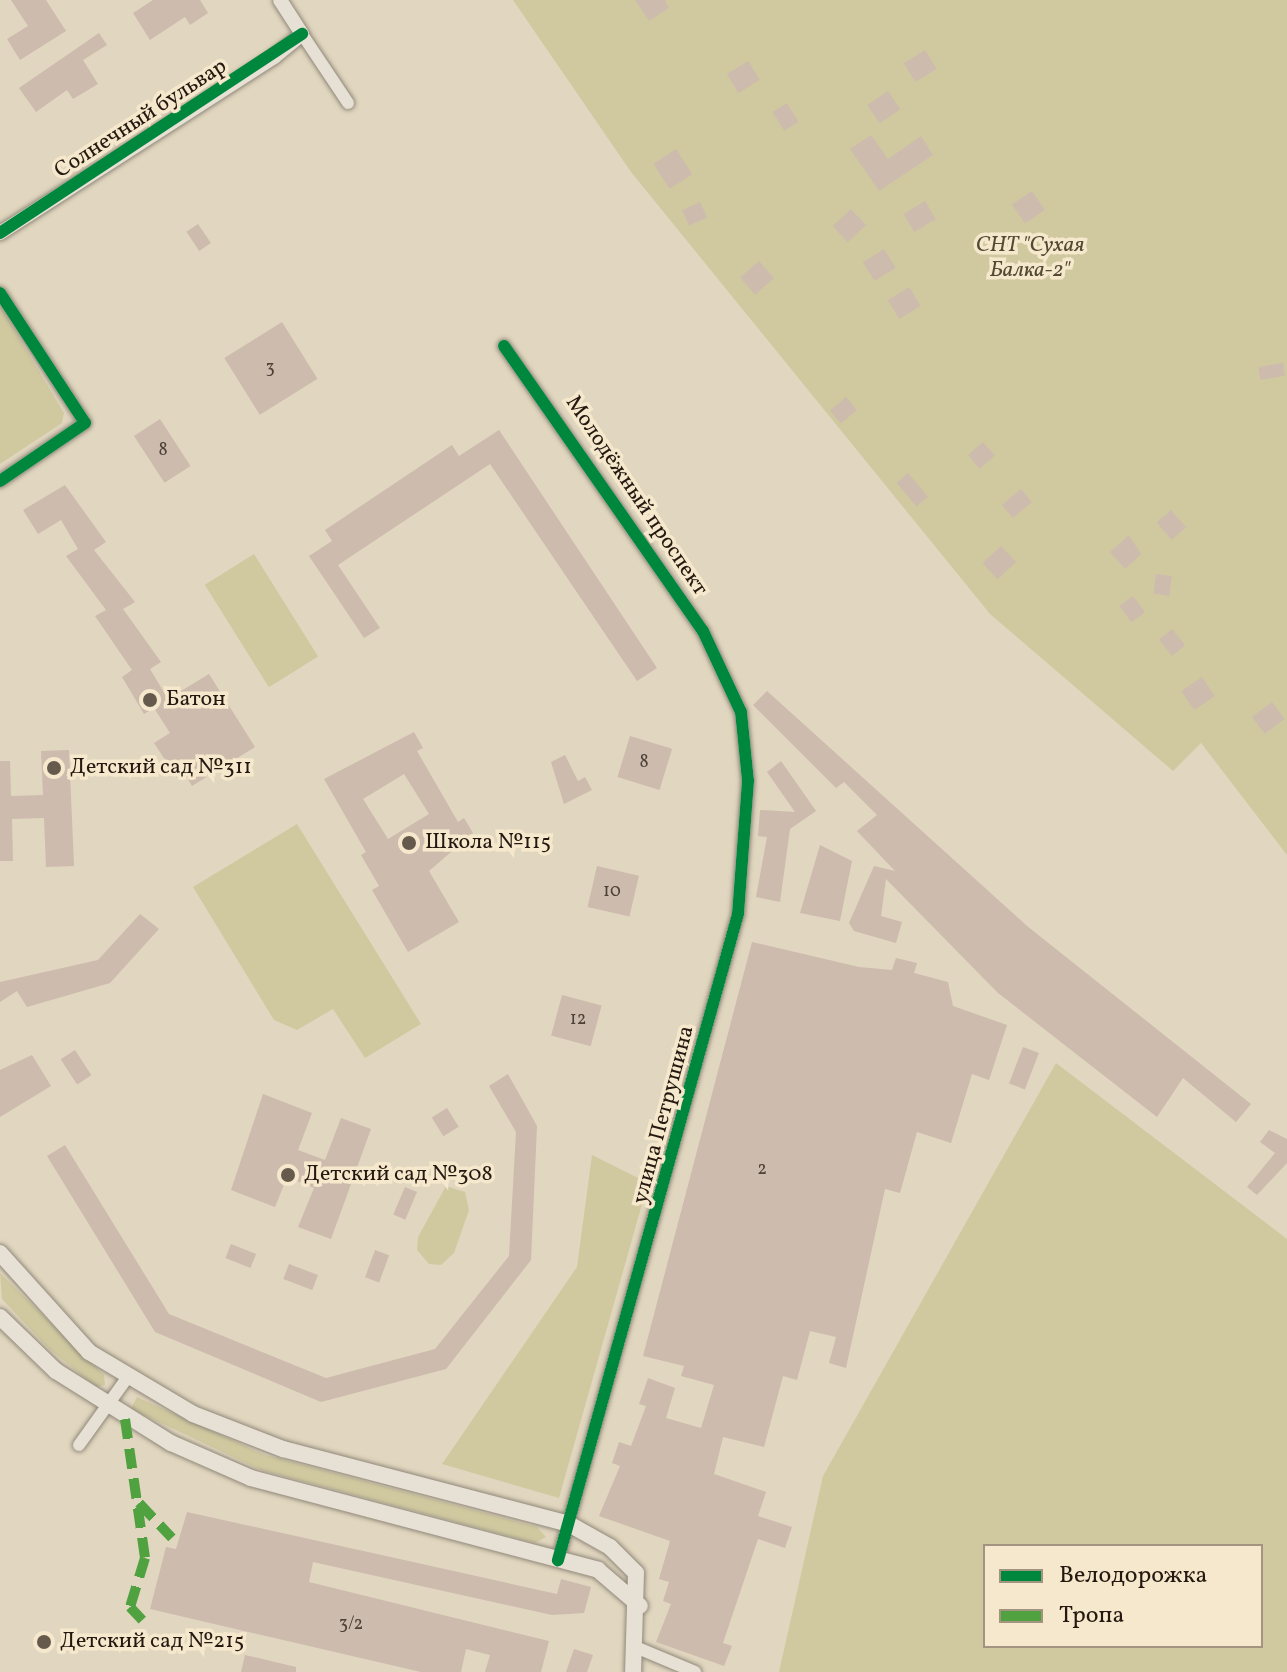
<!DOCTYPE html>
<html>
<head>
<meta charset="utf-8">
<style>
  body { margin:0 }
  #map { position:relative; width:1287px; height:1672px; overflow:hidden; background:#e1d6bf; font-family:Vollkorn,serif }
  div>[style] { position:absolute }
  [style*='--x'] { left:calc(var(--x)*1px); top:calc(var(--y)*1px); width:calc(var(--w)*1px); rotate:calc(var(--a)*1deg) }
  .green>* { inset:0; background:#d0c9a0; transform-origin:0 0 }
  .building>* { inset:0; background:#cdbbad; transform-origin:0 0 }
  .roads { filter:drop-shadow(0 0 2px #90887a) drop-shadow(0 0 2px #90887a) }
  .minor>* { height:12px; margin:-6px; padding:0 6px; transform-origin:6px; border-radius:6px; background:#e7e1d5 }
  .tertiary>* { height:14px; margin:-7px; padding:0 7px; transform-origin:7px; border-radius:7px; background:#e7e1d5 }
  .secondary>* { height:16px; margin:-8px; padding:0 8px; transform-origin:8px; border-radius:8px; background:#e7e1d5 }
  .quiet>* { height:10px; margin-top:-5px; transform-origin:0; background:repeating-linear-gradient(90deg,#50a13f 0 20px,transparent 0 30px) }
  .cycleway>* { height:12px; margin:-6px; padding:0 6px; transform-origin:6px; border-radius:6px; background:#00873e }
  .dots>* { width:22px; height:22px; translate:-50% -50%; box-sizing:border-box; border:4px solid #f5e8cc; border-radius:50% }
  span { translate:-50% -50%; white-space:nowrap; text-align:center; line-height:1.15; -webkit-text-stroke:7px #f5e8cc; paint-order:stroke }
  .number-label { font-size:18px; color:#4e4137 }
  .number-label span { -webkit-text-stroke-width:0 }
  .street-label { font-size:22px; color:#241810 }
  .park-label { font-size:22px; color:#534a33; font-style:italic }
  .poi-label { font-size:22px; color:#241810 }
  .left { translate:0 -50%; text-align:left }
  .legend { position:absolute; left:983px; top:1544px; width:280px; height:104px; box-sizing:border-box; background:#f5e8cc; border:2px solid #a19581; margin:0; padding:10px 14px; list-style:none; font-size:24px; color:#241810 }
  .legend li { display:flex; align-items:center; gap:16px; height:40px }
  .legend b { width:40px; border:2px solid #a19581 }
</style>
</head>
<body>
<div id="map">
  <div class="green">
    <div style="clip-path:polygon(513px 0,1287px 0,1287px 855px,1201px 743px,1173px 771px,990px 614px,631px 172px)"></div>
    <div style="clip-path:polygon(0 306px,64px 413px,62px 423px,0 464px)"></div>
    <div style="left:254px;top:554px;width:121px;height:58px;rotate:58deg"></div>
    <div style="clip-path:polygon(297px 824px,421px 1024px,365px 1058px,333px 1009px,297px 1030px,274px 1020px,193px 887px)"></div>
    <div style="clip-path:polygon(evenodd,1056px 1063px,1287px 1239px,1287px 1672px,779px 1672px,823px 1476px,1056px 1063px,985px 1546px,1261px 1546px,1261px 1646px,985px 1646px,985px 1546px)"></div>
    <div style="clip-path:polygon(592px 1155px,648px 1183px,559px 1498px,442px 1464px,577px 1267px)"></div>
    <div style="clip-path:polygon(446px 1186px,465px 1192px,469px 1210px,454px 1253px,441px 1265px,429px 1264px,417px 1250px,418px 1237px)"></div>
    <div style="clip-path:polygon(0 1273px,104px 1375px,105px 1385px,96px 1387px,48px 1348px,2px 1299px)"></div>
    <div style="clip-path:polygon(137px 1397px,265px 1455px,537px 1527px,546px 1537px,535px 1543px,261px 1470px,131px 1409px)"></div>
  </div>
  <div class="building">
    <div style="clip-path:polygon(11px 0,46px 0,66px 31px,20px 60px,7px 39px,28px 26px)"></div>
    <div style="clip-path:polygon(153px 0,200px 0,208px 13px,190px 25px,185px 17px,150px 40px,133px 13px)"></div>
    <div style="clip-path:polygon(635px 0,665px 0,669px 8px,649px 21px)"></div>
    <div style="clip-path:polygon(99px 33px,107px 45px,83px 60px,98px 84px,73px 99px,67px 90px,36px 112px,19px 88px)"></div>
    <div style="left:925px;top:50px;width:22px;height:25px;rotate:58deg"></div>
    <div style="left:748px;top:61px;width:22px;height:25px;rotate:58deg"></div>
    <div style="left:888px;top:91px;width:22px;height:25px;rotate:56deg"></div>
    <div style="left:787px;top:103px;width:22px;height:17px;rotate:58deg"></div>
    <div style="clip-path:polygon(871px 135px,888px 159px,921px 136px,933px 155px,879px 191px,850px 149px)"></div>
    <div style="left:676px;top:149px;width:30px;height:27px;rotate:57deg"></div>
    <div style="left:1032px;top:191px;width:23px;height:24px;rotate:56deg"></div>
    <div style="left:925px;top:201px;width:21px;height:25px;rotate:59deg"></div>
    <div style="left:700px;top:202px;width:17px;height:20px;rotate:65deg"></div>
    <div style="left:851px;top:209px;width:22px;height:25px;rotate:47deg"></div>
    <div style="left:198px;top:224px;width:23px;height:14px;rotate:56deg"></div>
    <div style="left:884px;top:249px;width:22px;height:25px;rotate:58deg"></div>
    <div style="left:759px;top:261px;width:23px;height:25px;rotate:49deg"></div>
    <div style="left:909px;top:287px;width:22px;height:25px;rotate:58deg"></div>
    <div style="left:282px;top:322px;width:67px;height:68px;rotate:58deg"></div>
    <div style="left:1283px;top:363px;width:13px;height:25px;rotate:81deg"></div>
    <div style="left:846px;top:397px;width:17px;height:21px;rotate:50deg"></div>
    <div style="left:160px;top:419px;width:56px;height:31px;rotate:57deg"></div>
    <div style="clip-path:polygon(499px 430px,657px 668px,637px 681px,490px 464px,338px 565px,380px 628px,364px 638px,309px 556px,332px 541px,325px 530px,452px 445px,459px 456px)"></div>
    <div style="left:983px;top:442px;width:18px;height:20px;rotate:49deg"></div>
    <div style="left:908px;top:473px;width:31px;height:15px;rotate:50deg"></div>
    <div style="clip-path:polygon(65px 485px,106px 542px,94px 550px,135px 602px,123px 609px,161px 662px,150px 669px,168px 699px,209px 674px,255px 747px,192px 786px,184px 773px,177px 778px,154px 743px,170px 733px,154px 708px,144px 714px,122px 677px,132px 670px,95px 616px,106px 610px,66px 556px,78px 549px,61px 520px,38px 534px,23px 510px)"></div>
    <div style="left:1021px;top:489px;width:17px;height:25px;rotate:50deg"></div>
    <div style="left:1171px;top:510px;width:23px;height:19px;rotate:49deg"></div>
    <div style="clip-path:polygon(1129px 535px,1141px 554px,1125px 569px,1110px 552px)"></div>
    <div style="left:1001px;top:546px;width:22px;height:25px;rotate:47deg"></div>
    <div style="left:1156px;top:574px;width:16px;height:20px;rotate:7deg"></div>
    <div style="left:1133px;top:596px;width:20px;height:17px;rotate:53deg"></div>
    <div style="left:1172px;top:629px;width:21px;height:17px;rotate:51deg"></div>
    <div style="left:1202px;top:677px;width:23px;height:25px;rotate:56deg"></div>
    <div style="clip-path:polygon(767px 691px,1027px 926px,1251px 1104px,1236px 1122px,1183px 1078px,1157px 1117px,998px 993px,886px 879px,881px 916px,902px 922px,896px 943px,854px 931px,849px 923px,874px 866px,895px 871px,857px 831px,877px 815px,844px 782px,836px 788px,753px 705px)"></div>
    <div style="left:1272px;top:702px;width:21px;height:25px;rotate:53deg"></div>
    <div style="clip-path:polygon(evenodd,414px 732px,423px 748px,417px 751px,458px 822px,464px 818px,473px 833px,429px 871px,459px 922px,408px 952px,372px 890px,379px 886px,361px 855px,366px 852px,324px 779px,414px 732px,404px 774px,429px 814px,388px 839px,363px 799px,404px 774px)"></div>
    <div style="left:630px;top:736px;width:44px;height:43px;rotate:17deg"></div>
    <div style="clip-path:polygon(69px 750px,74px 866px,46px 867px,44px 818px,12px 819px,13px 861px,0 861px,0 761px,10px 761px,11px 796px,43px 795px,41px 751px)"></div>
    <div style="clip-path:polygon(565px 755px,578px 781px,585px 777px,592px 790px,564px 804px,551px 762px)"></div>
    <div style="clip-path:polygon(781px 761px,816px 811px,790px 829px,780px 902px,756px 897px,767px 837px,758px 836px,760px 810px,795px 812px,767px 772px)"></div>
    <div style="clip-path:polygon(820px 845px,852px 861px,840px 921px,800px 913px)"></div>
    <div style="left:597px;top:866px;width:43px;height:42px;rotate:13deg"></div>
    <div style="clip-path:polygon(140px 914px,159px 929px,110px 983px,27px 1007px,17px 991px,0 1002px,0 982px,98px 960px)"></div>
    <div style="clip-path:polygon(752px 942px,859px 967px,892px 970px,896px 958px,917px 963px,914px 973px,948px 982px,953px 1006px,1007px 1025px,989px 1080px,972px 1074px,951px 1143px,917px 1132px,900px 1193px,885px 1189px,846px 1368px,829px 1363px,836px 1337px,810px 1331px,797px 1380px,783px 1376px,764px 1447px,723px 1437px,714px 1474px,766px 1492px,758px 1516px,792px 1527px,785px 1548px,758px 1539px,723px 1643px,732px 1646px,724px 1666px,656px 1642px,671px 1604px,663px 1601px,669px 1582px,659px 1579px,670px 1541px,599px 1516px,620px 1466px,612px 1463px,619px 1442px,631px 1446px,646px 1406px,639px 1404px,648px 1378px,675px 1388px,666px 1418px,701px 1428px,714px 1385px,681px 1376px,684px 1366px,643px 1356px)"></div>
    <div style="left:562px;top:995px;width:41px;height:42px;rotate:15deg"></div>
    <div style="left:1023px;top:1047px;width:17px;height:39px;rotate:21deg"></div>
    <div style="left:75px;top:1050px;width:30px;height:17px;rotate:57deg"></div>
    <div style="clip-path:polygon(32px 1055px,51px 1086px,0 1117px,0 1070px)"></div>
    <div style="clip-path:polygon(508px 1074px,537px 1126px,531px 1260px,446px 1369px,321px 1402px,155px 1332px,47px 1156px,65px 1145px,169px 1314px,326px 1378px,435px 1349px,509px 1256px,516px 1132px,489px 1086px)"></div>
    <div style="clip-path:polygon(263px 1094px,312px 1113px,298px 1150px,325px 1160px,341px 1118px,371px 1129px,331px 1239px,298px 1227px,314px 1188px,287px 1177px,275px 1207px,231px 1190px)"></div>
    <div style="left:447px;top:1108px;width:22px;height:18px;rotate:58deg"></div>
    <div style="clip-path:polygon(1269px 1130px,1287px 1139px,1287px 1163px,1257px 1195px,1247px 1187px,1275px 1153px,1260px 1142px)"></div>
    <div style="left:405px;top:1187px;width:13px;height:30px;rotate:23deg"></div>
    <div style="left:231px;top:1244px;width:27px;height:15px;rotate:22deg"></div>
    <div style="left:375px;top:1250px;width:15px;height:29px;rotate:20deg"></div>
    <div style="left:289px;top:1264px;width:31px;height:16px;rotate:21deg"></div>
    <div style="clip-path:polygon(187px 1512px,557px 1594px,561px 1579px,591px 1587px,584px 1613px,552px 1615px,313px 1562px,309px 1582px,549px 1641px,541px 1672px,485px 1672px,490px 1655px,466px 1649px,461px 1672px,421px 1672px,150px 1609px,166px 1547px,176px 1549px)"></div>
    <div style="clip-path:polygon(574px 1649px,593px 1655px,587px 1672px,566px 1672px)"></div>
    <div style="clip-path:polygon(245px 1655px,296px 1667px,296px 1672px,241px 1672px)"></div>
  </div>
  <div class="roads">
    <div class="minor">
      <div style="--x:302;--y:34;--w:83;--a:56.3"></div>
      <div style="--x:0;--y:293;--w:155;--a:56.8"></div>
      <div style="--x:85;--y:423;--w:103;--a:145.7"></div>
      <div style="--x:504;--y:346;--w:348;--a:55.1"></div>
      <div style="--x:703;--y:631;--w:89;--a:64.9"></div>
      <div style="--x:741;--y:712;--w:69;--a:84.2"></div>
      <div style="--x:748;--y:781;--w:133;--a:94.3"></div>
      <div style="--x:738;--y:914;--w:671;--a:105.57"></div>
      <div style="--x:79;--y:1445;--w:82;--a:-54.4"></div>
      <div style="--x:638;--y:1648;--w:62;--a:22.8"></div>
    </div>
    <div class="tertiary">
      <div style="--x:0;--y:233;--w:326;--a:-32.7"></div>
      <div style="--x:274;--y:57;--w:36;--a:-39"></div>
      <div style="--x:302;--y:34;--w:40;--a:-122.9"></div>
    </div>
    <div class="secondary">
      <div style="--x:0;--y:1253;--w:133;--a:48"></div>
      <div style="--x:89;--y:1352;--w:121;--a:30.8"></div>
      <div style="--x:193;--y:1414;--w:97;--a:21.3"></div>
      <div style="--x:283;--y:1449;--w:296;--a:14.7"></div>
      <div style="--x:569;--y:1524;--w:47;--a:29.3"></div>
      <div style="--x:610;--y:1547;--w:37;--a:45"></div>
      <div style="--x:636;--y:1573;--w:99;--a:91.7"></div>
      <div style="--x:0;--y:1317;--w:78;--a:44"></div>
      <div style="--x:56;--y:1371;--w:136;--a:32.1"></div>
      <div style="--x:171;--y:1443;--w:87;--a:23.6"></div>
      <div style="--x:251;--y:1478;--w:359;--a:14.8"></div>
      <div style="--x:598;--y:1570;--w:55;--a:40.6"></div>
    </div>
  </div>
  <div class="quiet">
    <div style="--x:125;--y:1419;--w:140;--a:81.8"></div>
    <div style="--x:145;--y:1558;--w:51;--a:107"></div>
    <div style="--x:130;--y:1607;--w:18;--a:47"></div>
    <div style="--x:139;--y:1503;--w:48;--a:46.7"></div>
  </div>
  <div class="cycleway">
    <div style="--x:0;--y:233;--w:362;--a:-33.4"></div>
    <div style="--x:0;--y:293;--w:155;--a:56.8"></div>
    <div style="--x:85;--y:423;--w:103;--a:145.7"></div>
    <div style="--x:504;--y:346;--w:348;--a:55.1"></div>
    <div style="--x:703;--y:631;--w:89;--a:64.9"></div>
    <div style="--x:741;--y:712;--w:69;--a:84.2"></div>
    <div style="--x:748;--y:781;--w:133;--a:94.3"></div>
    <div style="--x:738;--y:914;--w:671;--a:105.57"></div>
  </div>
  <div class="dots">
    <div style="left:150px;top:700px;background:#665a4d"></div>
    <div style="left:54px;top:768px;background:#665a4d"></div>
    <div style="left:409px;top:843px;background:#665a4d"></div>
    <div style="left:288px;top:1175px;background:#665a4d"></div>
    <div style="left:44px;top:1642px;background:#665a4d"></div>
  </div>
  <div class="number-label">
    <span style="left:270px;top:369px">3</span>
    <span style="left:163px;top:451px">8</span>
    <span style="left:644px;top:763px">8</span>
    <span style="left:612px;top:892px">10</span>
    <span style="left:578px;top:1020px">12</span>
    <span style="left:762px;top:1170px">2</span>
    <span style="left:351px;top:1625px">3/2</span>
  </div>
  <div class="street-label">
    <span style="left:141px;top:119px;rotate:-33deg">Солнечный бульвар</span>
    <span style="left:636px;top:496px;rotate:56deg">Молодёжный проспект</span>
    <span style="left:664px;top:1115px;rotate:-75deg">улица Петрушина</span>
  </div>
  <div class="park-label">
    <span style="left:1030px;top:258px">СНТ "Сухая<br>Балка-2"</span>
  </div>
  <div class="poi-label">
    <span class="left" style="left:166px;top:700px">Батон</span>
    <span class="left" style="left:70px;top:768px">Детский сад №311</span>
    <span class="left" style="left:425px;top:843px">Школа №115</span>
    <span class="left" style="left:304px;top:1175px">Детский сад №308</span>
    <span class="left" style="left:60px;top:1642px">Детский сад №215</span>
  </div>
  <ul class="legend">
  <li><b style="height:10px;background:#00873e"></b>Велодорожка</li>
  <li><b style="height:10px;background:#50a13f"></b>Тропа</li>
  </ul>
</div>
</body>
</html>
